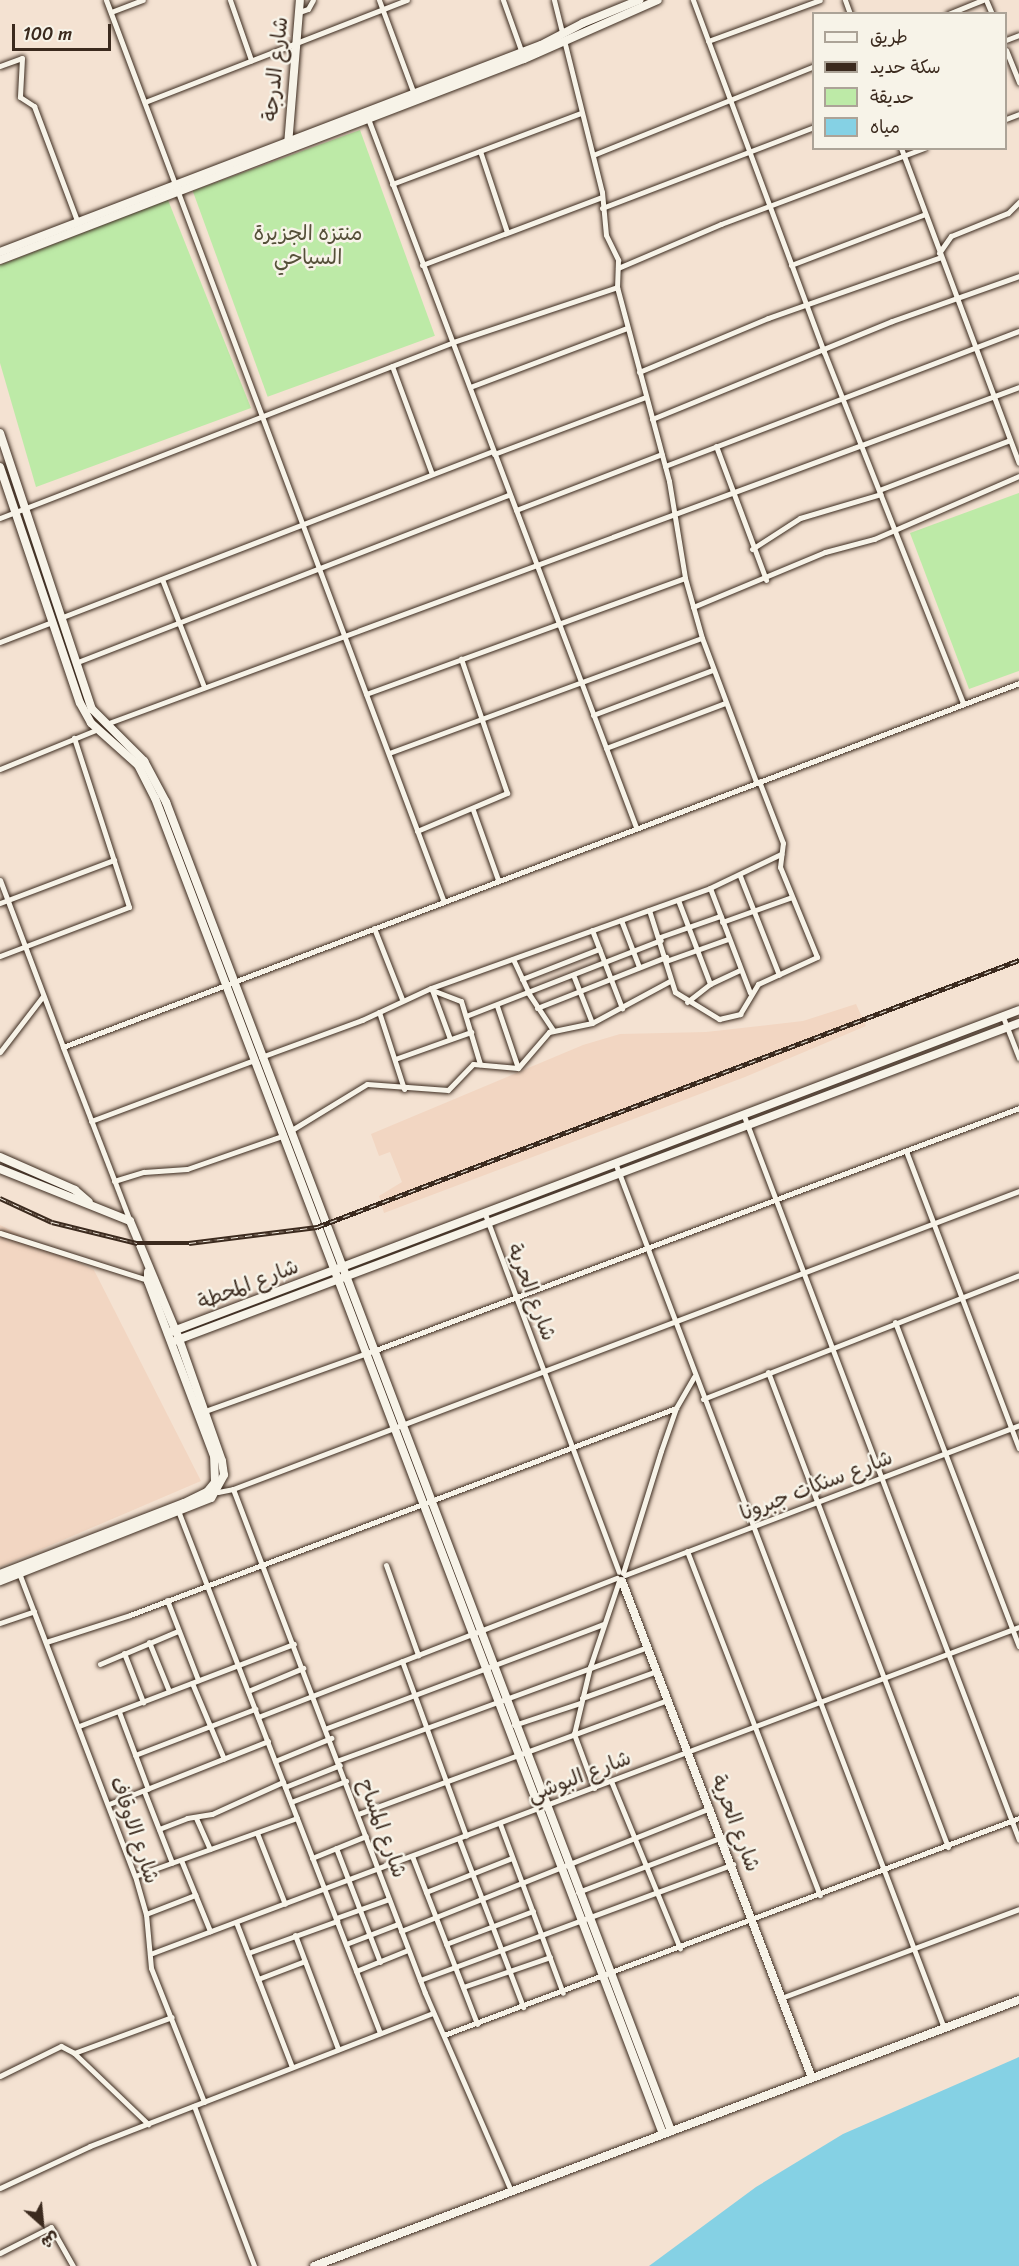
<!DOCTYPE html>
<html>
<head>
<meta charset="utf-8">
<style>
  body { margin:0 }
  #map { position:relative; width:1019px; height:2266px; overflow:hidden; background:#f4e2d2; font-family:Sriracha,"Playpen Sans Arabic",sans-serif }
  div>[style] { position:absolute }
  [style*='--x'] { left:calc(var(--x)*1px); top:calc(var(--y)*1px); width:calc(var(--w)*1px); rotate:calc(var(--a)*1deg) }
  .built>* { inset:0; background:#f2d6c2 }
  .green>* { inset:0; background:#bdeaa7; transform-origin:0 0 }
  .water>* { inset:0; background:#85d1e4 }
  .roads { filter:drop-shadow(0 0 2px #3b2a1e) drop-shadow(0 0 2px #3b2a1e) }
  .street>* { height:5px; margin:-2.5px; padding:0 2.5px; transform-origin:2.5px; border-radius:2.5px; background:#f7f3e8 }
  .secondary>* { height:8px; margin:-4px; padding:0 4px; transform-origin:4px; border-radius:4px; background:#f7f3e8 }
  .rail>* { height:4.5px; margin-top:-2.25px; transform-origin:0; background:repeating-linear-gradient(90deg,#f7f3e8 0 7px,#3b2a1e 0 14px); box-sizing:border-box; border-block:2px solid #3b2a1e }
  span { translate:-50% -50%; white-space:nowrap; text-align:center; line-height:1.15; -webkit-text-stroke:5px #f7f3e8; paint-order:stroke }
  .street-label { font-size:21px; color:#3b2a1e }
  .park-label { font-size:21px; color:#555039 }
  .legend { position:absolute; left:812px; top:12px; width:195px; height:138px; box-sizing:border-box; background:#f7f3e8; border:2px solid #aca397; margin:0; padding:8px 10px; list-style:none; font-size:18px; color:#3b2a1e }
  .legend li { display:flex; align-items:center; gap:12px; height:30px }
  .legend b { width:30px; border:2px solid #aca397 }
  .north { position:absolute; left:12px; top:2194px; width:60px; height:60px; -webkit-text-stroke:4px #f7f3e8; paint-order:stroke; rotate:153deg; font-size:16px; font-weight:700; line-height:24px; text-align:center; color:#3b2a1e }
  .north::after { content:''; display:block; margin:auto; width:21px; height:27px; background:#3b2a1e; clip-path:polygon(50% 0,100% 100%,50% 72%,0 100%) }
  .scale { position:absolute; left:12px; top:24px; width:99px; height:27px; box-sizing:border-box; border:3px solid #3b2a1e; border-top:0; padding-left:8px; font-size:18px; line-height:21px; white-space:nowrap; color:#3b2a1e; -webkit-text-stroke:4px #f7f3e8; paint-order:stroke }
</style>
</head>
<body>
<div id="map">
  <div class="built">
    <div style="clip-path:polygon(856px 1004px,866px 1026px,745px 1077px,384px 1213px,379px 1196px,402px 1182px,390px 1152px,379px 1156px,371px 1134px,583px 1045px,620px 1034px,706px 1032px,803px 1021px)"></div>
    <div style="clip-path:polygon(0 1225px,94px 1270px,201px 1481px,0 1567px)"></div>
  </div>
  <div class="green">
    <div style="left:360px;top:130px;width:219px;height:178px;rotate:70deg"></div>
    <div style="clip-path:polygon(168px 200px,251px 408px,36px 487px,0 363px,0 265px)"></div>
    <div style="clip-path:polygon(1019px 493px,1019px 671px,969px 689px,910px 533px)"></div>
  </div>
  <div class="water">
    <div style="clip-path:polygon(1019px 2057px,1019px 2266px,649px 2266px,756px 2187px,843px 2134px)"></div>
  </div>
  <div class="roads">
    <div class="street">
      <div style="--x:106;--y:0;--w:963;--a:69.46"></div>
      <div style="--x:230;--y:0;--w:64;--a:70.7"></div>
      <div style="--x:379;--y:0;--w:100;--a:69.6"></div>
      <div style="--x:503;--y:0;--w:56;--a:70.3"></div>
      <div style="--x:554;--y:0;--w:34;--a:76"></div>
      <div style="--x:693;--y:0;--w:376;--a:69.6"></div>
      <div style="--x:824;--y:352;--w:378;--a:68.4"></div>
      <div style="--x:845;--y:0;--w:15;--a:70"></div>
      <div style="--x:986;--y:0;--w:15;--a:67"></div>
      <div style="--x:111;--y:12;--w:34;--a:-21"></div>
      <div style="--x:299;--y:12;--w:9;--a:-18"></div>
      <div style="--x:308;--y:9;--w:10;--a:-61"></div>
      <div style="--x:948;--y:14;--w:37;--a:-22"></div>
      <div style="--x:564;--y:40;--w:157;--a:76"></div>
      <div style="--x:602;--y:192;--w:43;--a:84.7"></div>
      <div style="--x:606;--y:235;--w:28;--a:64"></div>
      <div style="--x:618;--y:260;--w:27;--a:92"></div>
      <div style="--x:617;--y:287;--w:201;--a:75"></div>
      <div style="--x:669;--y:481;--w:98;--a:80.6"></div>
      <div style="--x:685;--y:578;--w:62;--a:74.2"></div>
      <div style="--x:702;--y:638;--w:154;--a:69.4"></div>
      <div style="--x:1006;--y:40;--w:14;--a:-21"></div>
      <div style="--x:708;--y:41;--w:119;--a:-20.1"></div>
      <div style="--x:1006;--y:50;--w:35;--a:68"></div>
      <div style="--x:0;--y:66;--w:23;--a:-20"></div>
      <div style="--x:22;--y:58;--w:39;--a:93"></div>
      <div style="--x:20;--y:97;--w:17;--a:33"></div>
      <div style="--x:34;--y:106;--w:125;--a:69.4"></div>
      <div style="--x:145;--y:102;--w:281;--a:-21.3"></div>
      <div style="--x:367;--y:116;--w:760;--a:69.28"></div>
      <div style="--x:1006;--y:119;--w:14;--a:-21"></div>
      <div style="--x:901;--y:148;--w:336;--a:69.5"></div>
      <div style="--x:480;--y:151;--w:85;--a:71.6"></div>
      <div style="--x:593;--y:155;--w:238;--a:-21.9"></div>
      <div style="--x:392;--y:184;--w:202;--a:-20.6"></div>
      <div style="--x:602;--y:208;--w:227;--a:-20.9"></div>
      <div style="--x:939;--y:253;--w:21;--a:-55"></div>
      <div style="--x:951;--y:236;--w:61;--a:-22"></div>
      <div style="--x:1008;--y:213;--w:16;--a:-45"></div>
      <div style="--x:422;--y:265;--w:192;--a:-20.7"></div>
      <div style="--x:791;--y:265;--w:143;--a:-20.8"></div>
      <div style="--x:618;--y:268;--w:112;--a:-23.1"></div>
      <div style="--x:721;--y:224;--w:217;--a:-20.5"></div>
      <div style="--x:392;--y:366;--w:115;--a:69.7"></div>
      <div style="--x:639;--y:372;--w:140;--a:-22.7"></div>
      <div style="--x:768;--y:318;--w:183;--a:-19.4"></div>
      <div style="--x:470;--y:387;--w:168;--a:-20.6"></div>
      <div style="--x:652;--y:419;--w:259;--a:-22.2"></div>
      <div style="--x:892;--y:321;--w:135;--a:-19.5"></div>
      <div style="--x:716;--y:446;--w:143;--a:69.5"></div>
      <div style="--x:494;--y:454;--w:162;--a:-20.6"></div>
      <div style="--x:665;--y:466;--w:379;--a:-20.9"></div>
      <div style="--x:879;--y:490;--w:140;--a:-20.9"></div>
      <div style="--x:516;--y:510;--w:156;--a:-21"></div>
      <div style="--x:0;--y:518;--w:486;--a:-21.2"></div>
      <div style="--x:453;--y:342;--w:173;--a:-18.5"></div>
      <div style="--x:752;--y:549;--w:57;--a:-32.9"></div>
      <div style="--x:800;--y:518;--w:84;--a:-16.5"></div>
      <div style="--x:162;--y:579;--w:116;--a:68.7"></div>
      <div style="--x:693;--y:607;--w:143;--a:-22.6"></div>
      <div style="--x:825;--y:552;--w:51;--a:-14.9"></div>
      <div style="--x:874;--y:539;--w:158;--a:-23.5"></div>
      <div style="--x:60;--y:618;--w:464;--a:-21.1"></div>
      <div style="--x:0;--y:642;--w:56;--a:-21"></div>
      <div style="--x:75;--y:663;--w:465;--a:-21.2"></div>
      <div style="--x:366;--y:694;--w:339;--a:-20"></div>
      <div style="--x:593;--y:715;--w:128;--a:-20.6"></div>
      <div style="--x:106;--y:724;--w:973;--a:-20.26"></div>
      <div style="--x:606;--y:748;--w:127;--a:-20.7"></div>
      <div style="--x:389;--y:753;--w:333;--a:-20.2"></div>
      <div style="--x:0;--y:769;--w:106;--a:-22.2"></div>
      <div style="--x:473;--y:810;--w:74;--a:70.3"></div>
      <div style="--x:417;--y:831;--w:98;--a:-22.9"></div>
      <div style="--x:507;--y:793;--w:142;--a:-108.9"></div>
      <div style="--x:740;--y:876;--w:106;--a:68.5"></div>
      <div style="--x:0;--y:880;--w:178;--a:69.3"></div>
      <div style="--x:710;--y:888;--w:112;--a:69.1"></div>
      <div style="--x:678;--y:900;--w:90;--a:69.1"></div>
      <div style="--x:0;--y:903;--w:122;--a:-20.7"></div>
      <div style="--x:649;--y:910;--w:86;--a:72.4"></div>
      <div style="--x:675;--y:992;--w:52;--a:31.5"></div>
      <div style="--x:719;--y:1019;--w:22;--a:-13"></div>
      <div style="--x:740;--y:1014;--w:35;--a:-59"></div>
      <div style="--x:758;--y:984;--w:65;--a:-24.6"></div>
      <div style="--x:817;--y:957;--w:97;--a:-112.3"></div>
      <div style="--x:780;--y:867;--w:24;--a:-83"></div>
      <div style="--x:783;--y:843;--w:66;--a:-111.2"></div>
      <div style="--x:621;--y:920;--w:50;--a:69"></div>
      <div style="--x:722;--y:922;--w:74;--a:-19.7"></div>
      <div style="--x:374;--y:928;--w:76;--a:68.5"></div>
      <div style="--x:592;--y:930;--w:84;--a:69"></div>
      <div style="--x:660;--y:937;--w:64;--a:-19.3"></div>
      <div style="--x:0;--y:956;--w:138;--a:-20.8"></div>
      <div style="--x:129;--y:907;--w:178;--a:-108"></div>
      <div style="--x:513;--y:959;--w:38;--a:65"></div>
      <div style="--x:529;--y:994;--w:43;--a:56.3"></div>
      <div style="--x:666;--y:961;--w:66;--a:-19.5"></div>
      <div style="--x:574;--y:977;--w:49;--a:68.6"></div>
      <div style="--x:522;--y:979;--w:83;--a:-21.3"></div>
      <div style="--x:432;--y:990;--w:31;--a:21"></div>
      <div style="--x:461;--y:1001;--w:66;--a:73.2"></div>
      <div style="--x:432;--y:990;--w:52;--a:69.8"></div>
      <div style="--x:687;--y:1002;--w:29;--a:-38"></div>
      <div style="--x:710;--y:984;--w:33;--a:-25"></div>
      <div style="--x:497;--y:1006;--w:65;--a:71.3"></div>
      <div style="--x:537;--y:1008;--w:139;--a:-21.6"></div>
      <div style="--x:379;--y:1012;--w:81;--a:72"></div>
      <div style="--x:466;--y:1016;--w:209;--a:-21.3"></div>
      <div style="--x:1003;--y:1017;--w:44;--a:68.7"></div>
      <div style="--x:0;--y:1052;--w:71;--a:-52.5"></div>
      <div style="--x:261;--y:1057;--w:108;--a:-20.1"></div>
      <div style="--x:362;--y:1020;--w:76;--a:-24.9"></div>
      <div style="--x:431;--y:988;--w:296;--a:-19.7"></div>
      <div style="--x:710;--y:888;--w:79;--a:-25.6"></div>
      <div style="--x:395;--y:1059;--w:81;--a:-19.6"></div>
      <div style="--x:744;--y:1116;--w:774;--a:69.2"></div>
      <div style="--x:91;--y:1121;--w:174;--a:-20.5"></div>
      <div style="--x:290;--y:1131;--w:90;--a:-31.4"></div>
      <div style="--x:367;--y:1084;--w:81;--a:4.2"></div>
      <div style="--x:448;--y:1090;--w:36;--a:-46"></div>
      <div style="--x:473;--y:1064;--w:45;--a:5.1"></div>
      <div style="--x:518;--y:1068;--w:48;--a:-49.3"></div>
      <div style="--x:549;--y:1032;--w:44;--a:-11.8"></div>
      <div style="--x:592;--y:1023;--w:89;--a:-28.3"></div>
      <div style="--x:906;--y:1151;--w:318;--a:69.2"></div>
      <div style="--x:616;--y:1165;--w:923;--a:69.19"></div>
      <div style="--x:114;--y:1181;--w:31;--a:-17"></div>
      <div style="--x:144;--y:1172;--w:43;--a:-4"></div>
      <div style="--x:187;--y:1169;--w:101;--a:-19.2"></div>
      <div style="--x:485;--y:1214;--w:382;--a:69.5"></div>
      <div style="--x:130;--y:1221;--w:186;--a:-111.1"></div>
      <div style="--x:63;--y:1047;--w:1023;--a:-20.84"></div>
      <div style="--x:0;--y:1233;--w:157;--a:17.7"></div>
      <div style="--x:895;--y:1322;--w:347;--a:69.1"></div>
      <div style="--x:768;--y:1372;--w:508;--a:69.25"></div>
      <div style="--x:703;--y:1399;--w:339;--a:-21.4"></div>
      <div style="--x:205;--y:1411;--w:178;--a:-19.7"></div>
      <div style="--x:373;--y:1351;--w:690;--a:-20.61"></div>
      <div style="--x:213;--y:1488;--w:6;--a:39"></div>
      <div style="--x:218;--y:1492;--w:15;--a:-11"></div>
      <div style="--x:233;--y:1489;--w:841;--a:-20.76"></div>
      <div style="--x:233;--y:1489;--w:539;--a:69.15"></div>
      <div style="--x:425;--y:1993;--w:216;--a:66.5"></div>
      <div style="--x:177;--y:1508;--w:563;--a:68.86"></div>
      <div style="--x:687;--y:1551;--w:369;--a:68.9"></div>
      <div style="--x:386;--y:1565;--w:96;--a:70.4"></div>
      <div style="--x:19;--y:1573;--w:324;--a:69.1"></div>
      <div style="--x:135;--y:1876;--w:40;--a:74"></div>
      <div style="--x:146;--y:1914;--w:54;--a:84.7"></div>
      <div style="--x:151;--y:1968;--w:144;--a:68.4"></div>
      <div style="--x:623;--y:1573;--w:128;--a:-72.7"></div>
      <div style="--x:661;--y:1451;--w:46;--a:-70.8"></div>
      <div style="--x:676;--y:1408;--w:36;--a:-60"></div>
      <div style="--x:625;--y:1575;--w:422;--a:-20.8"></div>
      <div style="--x:167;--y:1600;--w:86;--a:68.8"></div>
      <div style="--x:0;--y:1623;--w:36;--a:-19"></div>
      <div style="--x:46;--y:1642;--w:88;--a:-17.8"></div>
      <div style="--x:130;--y:1615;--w:584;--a:-20.76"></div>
      <div style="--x:149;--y:1642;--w:53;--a:67.8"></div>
      <div style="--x:124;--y:1653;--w:53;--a:68.8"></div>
      <div style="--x:402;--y:1661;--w:186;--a:69.9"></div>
      <div style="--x:100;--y:1664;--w:85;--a:-22.9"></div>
      <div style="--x:192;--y:1683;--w:82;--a:67.2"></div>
      <div style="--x:248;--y:1691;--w:60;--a:-22.7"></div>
      <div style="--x:582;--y:1698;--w:80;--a:-19.8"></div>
      <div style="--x:119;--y:1712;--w:82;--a:69.4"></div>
      <div style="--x:258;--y:1717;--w:385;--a:-21.2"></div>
      <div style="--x:514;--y:1725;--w:70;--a:-18.4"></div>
      <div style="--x:79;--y:1726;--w:230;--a:-20.9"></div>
      <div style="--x:327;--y:1728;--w:295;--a:-20.6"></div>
      <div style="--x:135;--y:1755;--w:129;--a:-21"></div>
      <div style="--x:339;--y:1760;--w:329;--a:-20.1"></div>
      <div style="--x:275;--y:1761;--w:61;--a:-22.3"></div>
      <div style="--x:611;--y:1781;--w:181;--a:67.6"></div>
      <div style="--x:285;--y:1787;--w:59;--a:-21.8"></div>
      <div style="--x:594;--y:1788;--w:58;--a:-110.3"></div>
      <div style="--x:574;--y:1734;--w:69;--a:-76.6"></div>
      <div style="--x:590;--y:1667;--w:91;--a:-71.4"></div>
      <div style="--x:144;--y:1791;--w:77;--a:68.7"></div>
      <div style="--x:291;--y:1802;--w:59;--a:-20.9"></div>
      <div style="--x:109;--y:1804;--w:171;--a:-21.6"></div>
      <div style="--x:358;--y:1814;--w:330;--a:-20.2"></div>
      <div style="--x:196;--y:1818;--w:34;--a:66"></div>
      <div style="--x:500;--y:1824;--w:180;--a:69.6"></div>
      <div style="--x:159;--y:1829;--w:30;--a:-21"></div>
      <div style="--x:187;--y:1818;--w:25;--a:-9"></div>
      <div style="--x:212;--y:1814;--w:78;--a:-24.3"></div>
      <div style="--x:257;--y:1833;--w:76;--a:68.5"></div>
      <div style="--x:459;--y:1839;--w:180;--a:69.1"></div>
      <div style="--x:336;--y:1848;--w:122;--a:68.9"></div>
      <div style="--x:412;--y:1856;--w:180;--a:68.8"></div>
      <div style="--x:312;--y:1858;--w:58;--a:-22.2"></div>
      <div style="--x:181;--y:1860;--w:77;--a:67.8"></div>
      <div style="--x:135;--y:1876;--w:172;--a:-19.7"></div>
      <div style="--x:426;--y:1892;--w:92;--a:-21.6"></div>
      <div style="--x:578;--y:1892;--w:154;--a:-20.9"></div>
      <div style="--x:146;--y:1914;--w:53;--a:-21.2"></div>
      <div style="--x:336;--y:1918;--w:56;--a:-19.7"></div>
      <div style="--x:236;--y:1922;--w:155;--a:68.9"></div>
      <div style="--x:401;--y:1931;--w:333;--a:-21.7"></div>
      <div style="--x:295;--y:1935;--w:122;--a:69.3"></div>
      <div style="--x:346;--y:1944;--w:56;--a:-21"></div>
      <div style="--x:446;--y:1944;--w:93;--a:-20.8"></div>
      <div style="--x:248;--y:1953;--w:95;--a:-19.8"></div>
      <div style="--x:150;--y:1954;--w:928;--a:-20.62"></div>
      <div style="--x:356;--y:1971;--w:56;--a:-22"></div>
      <div style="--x:258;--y:1979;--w:50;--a:-21"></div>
      <div style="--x:420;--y:1980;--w:334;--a:-20.3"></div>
      <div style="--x:463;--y:1987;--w:92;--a:-19"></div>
      <div style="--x:781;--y:1998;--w:254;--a:-20.5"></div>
      <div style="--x:444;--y:2035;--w:615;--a:-20.68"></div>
      <div style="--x:74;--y:2053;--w:104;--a:-20.2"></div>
      <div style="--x:0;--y:2076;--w:68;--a:-26.2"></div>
      <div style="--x:61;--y:2046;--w:15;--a:28"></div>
      <div style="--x:74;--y:2053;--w:103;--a:43.8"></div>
      <div style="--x:194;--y:2106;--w:171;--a:69.4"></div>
      <div style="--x:0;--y:2188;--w:99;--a:-25"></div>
      <div style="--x:90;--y:2146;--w:368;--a:-21.2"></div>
      <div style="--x:0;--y:2253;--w:57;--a:-27"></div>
      <div style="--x:51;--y:2227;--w:45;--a:60.6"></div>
    </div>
    <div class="secondary">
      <div style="--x:288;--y:145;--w:145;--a:-85.3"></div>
      <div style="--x:0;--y:252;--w:579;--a:-20.94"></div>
      <div style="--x:541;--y:45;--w:47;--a:-27.6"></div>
      <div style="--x:583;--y:23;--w:61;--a:-22.3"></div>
      <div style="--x:0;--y:260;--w:561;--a:-20.99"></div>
      <div style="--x:524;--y:59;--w:146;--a:-23.8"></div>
      <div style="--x:0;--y:433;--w:291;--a:71.6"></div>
      <div style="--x:92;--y:709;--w:74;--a:45"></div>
      <div style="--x:144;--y:761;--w:47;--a:61.8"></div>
      <div style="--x:166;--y:802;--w:1422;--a:69.19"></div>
      <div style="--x:0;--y:467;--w:249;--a:71.3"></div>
      <div style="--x:80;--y:703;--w:23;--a:61"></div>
      <div style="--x:91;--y:723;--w:63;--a:41.8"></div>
      <div style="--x:138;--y:765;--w:37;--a:63"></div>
      <div style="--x:155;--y:798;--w:1429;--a:69.18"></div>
      <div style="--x:0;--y:1157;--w:82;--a:23.7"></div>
      <div style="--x:75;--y:1190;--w:18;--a:41"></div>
      <div style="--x:0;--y:1169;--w:140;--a:21.8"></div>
      <div style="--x:130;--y:1221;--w:128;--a:67.4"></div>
      <div style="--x:179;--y:1339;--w:129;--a:70.6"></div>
      <div style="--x:222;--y:1461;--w:14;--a:82"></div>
      <div style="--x:224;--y:1475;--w:26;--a:119"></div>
      <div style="--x:211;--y:1498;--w:227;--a:158.5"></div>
      <div style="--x:168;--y:1333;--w:910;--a:-20.78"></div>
      <div style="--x:172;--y:1342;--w:905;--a:-20.64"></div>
      <div style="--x:0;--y:1574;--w:197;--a:-21.1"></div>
      <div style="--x:184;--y:1503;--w:25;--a:-26"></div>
      <div style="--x:207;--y:1492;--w:13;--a:-51"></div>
      <div style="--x:215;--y:1482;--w:26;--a:-92"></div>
      <div style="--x:214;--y:1456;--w:187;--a:-110.7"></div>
      <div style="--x:148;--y:1281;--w:9;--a:-90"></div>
      <div style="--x:622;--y:1581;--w:532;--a:69.08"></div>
      <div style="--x:314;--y:2266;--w:754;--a:-20.67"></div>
    </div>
  </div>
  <div class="rail">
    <div style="--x:0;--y:1198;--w:57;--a:24.8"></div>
    <div style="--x:52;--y:1222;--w:88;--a:13.9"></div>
    <div style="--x:137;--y:1243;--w:52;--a:0"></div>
    <div style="--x:189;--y:1243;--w:129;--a:-7.1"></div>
    <div style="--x:317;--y:1227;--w:751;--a:-20.82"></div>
  </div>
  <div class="street-label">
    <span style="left:275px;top:69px;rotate:-84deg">شارع الدرجة</span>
    <span style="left:248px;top:1284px;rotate:-21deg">شارع المحطة</span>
    <span style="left:532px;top:1292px;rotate:69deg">شارع الحرية</span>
    <span style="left:816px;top:1485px;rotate:-21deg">شارع سنكات جبرونا</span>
    <span style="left:579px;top:1776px;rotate:-21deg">شارع البوشي</span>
    <span style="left:736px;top:1823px;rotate:69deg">شارع الحرية</span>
    <span style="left:383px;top:1828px;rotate:70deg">شارع المساح</span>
    <span style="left:135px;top:1830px;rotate:71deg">شارع الاوقاف</span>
  </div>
  <div class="park-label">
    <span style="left:308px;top:245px">منتزه الجزيرة<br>السياحي</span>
  </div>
  <ul class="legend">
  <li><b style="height:8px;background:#f7f3e8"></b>طريق</li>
  <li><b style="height:8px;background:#3b2a1e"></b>سكة حديد</li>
  <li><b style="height:16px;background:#bdeaa7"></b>حديقة</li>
  <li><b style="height:16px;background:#85d1e4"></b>مياه</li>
  </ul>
  <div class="north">ش</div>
  <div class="scale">100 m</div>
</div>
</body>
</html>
